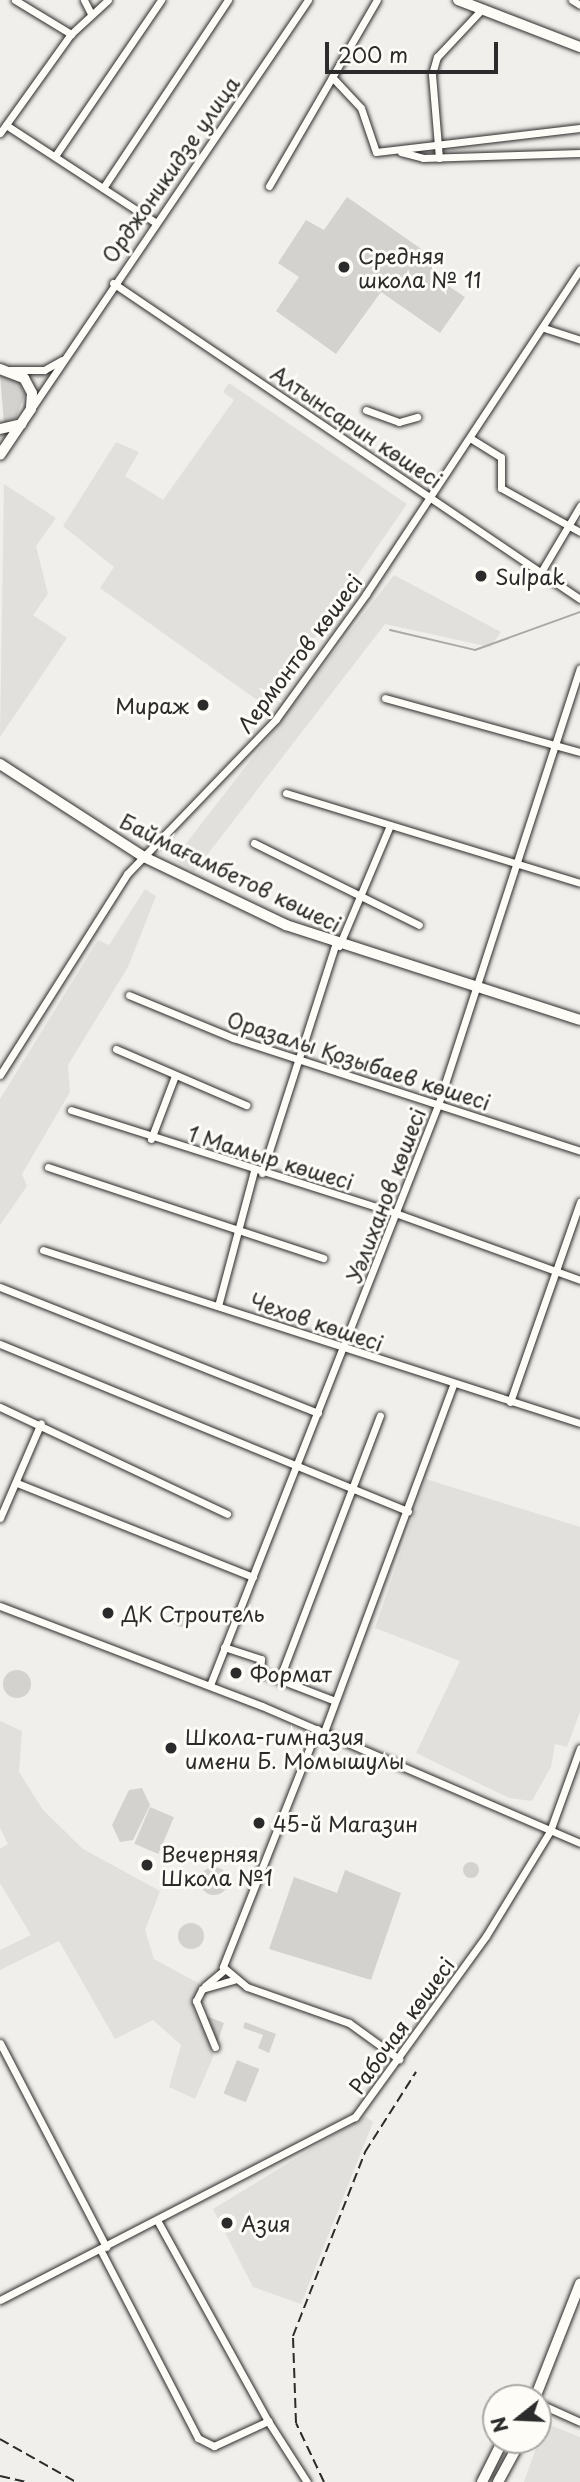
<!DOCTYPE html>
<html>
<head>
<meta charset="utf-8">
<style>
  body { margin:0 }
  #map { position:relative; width:580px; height:2482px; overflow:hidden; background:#f0efeb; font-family:"Playpen Sans",sans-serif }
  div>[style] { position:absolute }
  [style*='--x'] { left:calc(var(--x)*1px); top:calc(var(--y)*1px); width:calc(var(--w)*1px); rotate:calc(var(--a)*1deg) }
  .built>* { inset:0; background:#e1e0dc }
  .green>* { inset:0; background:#d3d2cf; transform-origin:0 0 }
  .round { border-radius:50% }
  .stream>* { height:2px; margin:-1px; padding:0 1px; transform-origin:1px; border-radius:1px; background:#aaa9a7 }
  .roads { filter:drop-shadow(0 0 2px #2b2b2b) drop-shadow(0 0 2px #2b2b2b) }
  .minor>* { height:7px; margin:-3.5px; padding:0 3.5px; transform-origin:3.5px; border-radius:3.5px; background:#fdfcf7 }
  .major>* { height:10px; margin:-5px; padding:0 5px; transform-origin:5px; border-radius:5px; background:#fdfcf7 }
  .rail>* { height:2px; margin-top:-1px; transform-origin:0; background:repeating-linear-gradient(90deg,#2b2b2b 0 10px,transparent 0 15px) }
  .dots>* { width:19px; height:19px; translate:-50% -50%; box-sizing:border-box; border:4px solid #fdfcf7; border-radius:50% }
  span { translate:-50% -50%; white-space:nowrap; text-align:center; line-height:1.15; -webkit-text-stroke:6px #fdfcf7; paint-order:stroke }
  .street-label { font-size:21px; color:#2b2b2b }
  .poi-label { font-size:21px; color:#2b2b2b }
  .left { translate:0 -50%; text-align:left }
  .right { translate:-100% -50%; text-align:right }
  .north { position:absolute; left:482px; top:2384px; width:70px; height:70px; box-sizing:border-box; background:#fdfcf7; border:2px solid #a9a8a5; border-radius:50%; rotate:252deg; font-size:19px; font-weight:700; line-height:28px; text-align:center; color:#2b2b2b }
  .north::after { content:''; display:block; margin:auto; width:24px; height:32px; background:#2b2b2b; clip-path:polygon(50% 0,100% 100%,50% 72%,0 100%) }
  .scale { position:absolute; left:325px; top:42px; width:173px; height:32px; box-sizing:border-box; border:4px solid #2b2b2b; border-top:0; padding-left:9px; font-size:21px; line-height:24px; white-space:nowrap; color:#2b2b2b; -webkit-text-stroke:5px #fdfcf7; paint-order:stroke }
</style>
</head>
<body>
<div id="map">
  <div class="built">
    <div style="clip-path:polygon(229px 383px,407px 504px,267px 707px,100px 588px,114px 567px,63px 526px,116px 442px,139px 452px,125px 476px,163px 500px,234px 400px,223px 392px)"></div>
    <div style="clip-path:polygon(4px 484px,56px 518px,36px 546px,48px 594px,33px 615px,67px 638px,0 737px)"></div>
    <div style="clip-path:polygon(394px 575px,501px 632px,490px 647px,385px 624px,194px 872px,174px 859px)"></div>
    <div style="clip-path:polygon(145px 889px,156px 896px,128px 967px,68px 1065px,70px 1092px,22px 1174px,27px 1186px,0 1225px,0 1099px,98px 940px,109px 945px)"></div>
    <div style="clip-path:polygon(426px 1479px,580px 1527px,580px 1712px,567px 1747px,555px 1744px,551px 1767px,532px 1801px,509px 1798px,416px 1753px,460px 1661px,375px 1628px)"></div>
    <div style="clip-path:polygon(0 1721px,22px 1731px,19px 1772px,43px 1810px,83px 1849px,160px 1891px,145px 1930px,154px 1959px,200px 1984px,193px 2007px,214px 2055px,195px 2099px,169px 2087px,181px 2045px,153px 2020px,115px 2039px,59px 1941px,0 1970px,0 1950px,31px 1935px,0 1883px,0 1849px,8px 1844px,0 1828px)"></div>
    <div style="clip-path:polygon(365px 2116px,373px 2122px,301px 2304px,253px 2287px,213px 2209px)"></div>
    <div style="clip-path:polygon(545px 2423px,580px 2437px,580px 2482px,524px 2482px)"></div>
  </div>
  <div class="green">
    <div style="clip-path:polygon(347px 197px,437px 260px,430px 274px,465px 297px,440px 333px,381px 292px,336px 354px,276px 311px,299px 277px,278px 263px,306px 220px,324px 230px)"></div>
    <div style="clip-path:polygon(0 375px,19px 382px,25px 394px,16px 418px,4px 423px)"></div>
    <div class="round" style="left:171px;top:1607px;width:20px;height:20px"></div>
    <div class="round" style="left:3px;top:1670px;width:28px;height:28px"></div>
    <div style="clip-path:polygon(142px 1788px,150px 1805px,133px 1840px,120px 1842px,112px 1825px,129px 1790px)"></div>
    <div style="left:150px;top:1807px;width:26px;height:40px;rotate:23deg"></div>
    <div class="round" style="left:463px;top:1862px;width:16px;height:16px"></div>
    <div class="round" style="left:200px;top:1867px;width:28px;height:28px"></div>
    <div style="clip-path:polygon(345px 1870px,401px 1893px,371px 1980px,269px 1949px,294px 1877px,337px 1893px)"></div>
    <div class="round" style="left:178px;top:1923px;width:26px;height:26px"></div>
    <div style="clip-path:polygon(204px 2015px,224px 2023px,216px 2046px)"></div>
    <div style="clip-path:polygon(245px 2022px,276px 2034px,269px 2053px,258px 2048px,263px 2035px,243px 2028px)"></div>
    <div style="left:237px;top:2060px;width:24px;height:36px;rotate:22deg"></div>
  </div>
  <div class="stream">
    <div style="--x:390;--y:630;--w:87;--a:13.2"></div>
    <div style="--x:475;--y:650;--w:112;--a:-19.9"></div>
  </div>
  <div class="roads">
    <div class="minor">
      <div style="--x:15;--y:0;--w:66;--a:31.3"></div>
      <div style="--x:84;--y:0;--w:16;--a:63"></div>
      <div style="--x:572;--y:0;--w:9;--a:32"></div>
      <div style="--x:332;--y:77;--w:42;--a:46.9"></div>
      <div style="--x:361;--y:108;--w:46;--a:71.2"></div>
      <div style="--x:376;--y:152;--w:205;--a:-6.7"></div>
      <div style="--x:6;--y:125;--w:178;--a:33.1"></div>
      <div style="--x:0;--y:133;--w:122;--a:-54.4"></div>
      <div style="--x:71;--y:34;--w:50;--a:-42.6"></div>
      <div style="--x:401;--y:152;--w:23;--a:15"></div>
      <div style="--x:423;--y:158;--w:157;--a:-1.8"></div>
      <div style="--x:55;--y:156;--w:189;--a:-55.8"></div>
      <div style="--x:439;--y:158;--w:84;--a:-94.8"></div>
      <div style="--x:432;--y:74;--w:18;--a:-74"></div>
      <div style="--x:437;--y:57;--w:66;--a:-46.8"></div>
      <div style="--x:269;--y:186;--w:215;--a:-59.9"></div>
      <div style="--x:103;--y:188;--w:226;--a:-56.4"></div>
      <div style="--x:113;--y:283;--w:564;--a:34.08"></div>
      <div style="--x:544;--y:328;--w:38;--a:18"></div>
      <div style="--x:10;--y:370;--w:34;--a:0"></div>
      <div style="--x:44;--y:370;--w:21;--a:-29"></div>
      <div style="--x:31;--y:409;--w:494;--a:-55.9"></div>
      <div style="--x:366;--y:410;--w:35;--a:20"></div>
      <div style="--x:399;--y:422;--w:19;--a:-16"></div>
      <div style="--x:470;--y:438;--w:36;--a:32"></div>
      <div style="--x:501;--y:457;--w:31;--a:90"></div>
      <div style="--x:501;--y:488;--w:90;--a:29.1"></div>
      <div style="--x:541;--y:572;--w:77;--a:-59.4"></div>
      <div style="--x:385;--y:698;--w:202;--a:15.5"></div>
      <div style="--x:286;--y:793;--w:307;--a:17"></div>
      <div style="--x:254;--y:843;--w:184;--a:26.4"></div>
      <div style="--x:339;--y:946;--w:131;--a:-67.1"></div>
      <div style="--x:129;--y:995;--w:113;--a:22.5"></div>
      <div style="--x:233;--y:1038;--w:365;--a:18"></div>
      <div style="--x:116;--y:1049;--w:142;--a:23.3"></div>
      <div style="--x:0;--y:1075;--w:238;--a:-57.7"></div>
      <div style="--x:127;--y:874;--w:215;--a:-46.1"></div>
      <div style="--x:276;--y:719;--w:154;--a:-54.2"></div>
      <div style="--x:366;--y:594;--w:389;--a:-56.6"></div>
      <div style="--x:71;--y:1110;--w:343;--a:17.6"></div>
      <div style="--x:398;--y:1214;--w:194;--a:19.9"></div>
      <div style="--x:151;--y:1139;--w:65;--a:-69.3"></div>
      <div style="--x:48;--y:1167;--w:290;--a:18.3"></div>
      <div style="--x:262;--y:1173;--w:239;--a:-72.2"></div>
      <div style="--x:43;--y:1250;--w:564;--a:17.86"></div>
      <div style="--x:0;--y:1287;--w:342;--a:21.6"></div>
      <div style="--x:218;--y:1306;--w:140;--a:-75.1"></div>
      <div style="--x:0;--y:1344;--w:441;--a:22.3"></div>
      <div style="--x:510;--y:1402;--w:212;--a:-70.7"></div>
      <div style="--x:0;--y:1407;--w:251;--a:25.2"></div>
      <div style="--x:17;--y:1483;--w:254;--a:21.7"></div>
      <div style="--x:0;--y:1518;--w:103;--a:-66.7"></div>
      <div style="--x:0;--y:1606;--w:280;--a:20.9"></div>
      <div style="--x:262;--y:1706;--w:346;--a:23.3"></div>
      <div style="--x:224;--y:1647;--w:39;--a:18"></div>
      <div style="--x:261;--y:1659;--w:13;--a:94"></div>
      <div style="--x:260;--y:1672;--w:80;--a:21.1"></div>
      <div style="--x:279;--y:1680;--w:283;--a:-69.1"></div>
      <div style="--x:210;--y:1685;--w:623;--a:-68.54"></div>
      <div style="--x:438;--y:1105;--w:459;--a:-72"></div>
      <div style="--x:317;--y:1729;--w:256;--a:111.6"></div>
      <div style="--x:223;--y:1967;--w:31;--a:40"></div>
      <div style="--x:247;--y:1987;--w:108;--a:19.4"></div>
      <div style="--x:349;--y:2023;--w:62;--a:35.8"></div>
      <div style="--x:324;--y:1732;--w:369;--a:-69.6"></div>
      <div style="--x:205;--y:1986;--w:25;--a:-40"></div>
      <div style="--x:0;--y:2043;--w:230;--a:62.5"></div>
      <div style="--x:215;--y:2047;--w:50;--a:-112.4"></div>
      <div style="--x:196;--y:2001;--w:13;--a:-63"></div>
      <div style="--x:202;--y:1989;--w:33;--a:-16"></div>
      <div style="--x:157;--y:2220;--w:230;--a:61.1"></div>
      <div style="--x:100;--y:2249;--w:213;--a:62.6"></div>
      <div style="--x:198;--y:2438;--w:18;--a:27"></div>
      <div style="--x:214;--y:2446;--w:60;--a:-24.8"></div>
      <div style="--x:268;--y:2421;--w:72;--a:57.4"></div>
      <div style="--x:0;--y:2300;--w:399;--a:-27.3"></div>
      <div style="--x:355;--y:2117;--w:223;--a:-54.1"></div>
      <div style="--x:486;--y:1936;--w:123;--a:-58.6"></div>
      <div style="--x:550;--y:1831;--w:88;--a:-70.1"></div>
      <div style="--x:538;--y:2403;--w:46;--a:24.3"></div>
    </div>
    <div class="major">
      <div style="--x:458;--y:0;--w:131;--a:21.1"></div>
      <div style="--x:0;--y:369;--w:26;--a:21"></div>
      <div style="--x:24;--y:378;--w:17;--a:62"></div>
      <div style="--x:32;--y:393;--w:16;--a:94"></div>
      <div style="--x:31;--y:409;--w:55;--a:124"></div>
      <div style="--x:0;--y:429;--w:22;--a:-13"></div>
      <div style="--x:0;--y:764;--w:169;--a:32.9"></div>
      <div style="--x:142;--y:856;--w:160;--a:25.6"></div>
      <div style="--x:286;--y:925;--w:309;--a:17.9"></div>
      <div style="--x:535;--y:2398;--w:123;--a:-68.5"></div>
      <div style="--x:482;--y:2482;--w:47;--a:-63.4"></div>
      <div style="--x:498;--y:2482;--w:48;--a:-61.3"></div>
    </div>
  </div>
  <div class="rail">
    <div style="--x:0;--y:2439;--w:87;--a:29.5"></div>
    <div style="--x:0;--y:2476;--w:28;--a:13"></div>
    <div style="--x:324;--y:2482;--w:65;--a:-115.4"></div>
    <div style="--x:296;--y:2423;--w:87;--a:-92"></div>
    <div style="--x:293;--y:2336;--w:198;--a:-68.6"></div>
    <div style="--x:365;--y:2152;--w:95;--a:-57.5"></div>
  </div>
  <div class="dots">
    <div style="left:344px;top:267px;background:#2b2b2b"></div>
    <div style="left:481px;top:576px;background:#2b2b2b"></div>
    <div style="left:203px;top:705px;background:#2b2b2b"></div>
    <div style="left:108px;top:1613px;background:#2b2b2b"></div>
    <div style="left:236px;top:1673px;background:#2b2b2b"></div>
    <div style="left:171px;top:1748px;background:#2b2b2b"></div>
    <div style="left:259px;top:1823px;background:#2b2b2b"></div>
    <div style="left:147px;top:1865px;background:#2b2b2b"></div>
    <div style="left:227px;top:2223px;background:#2b2b2b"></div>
  </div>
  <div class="street-label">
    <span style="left:170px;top:169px;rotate:-55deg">Орджоникидзе улица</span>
    <span style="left:357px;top:426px;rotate:34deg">Алтынсарин көшесі</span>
    <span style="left:299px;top:653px;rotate:-53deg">Лермонтов көшесі</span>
    <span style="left:231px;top:872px;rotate:26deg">Баймағамбетов көшесі</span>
    <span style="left:359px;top:1060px;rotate:18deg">Оразалы Қозыбаев көшесі</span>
    <span style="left:271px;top:1157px;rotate:17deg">1 Мамыр көшесі</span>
    <span style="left:385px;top:1195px;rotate:-69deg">Уәлиханов көшесі</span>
    <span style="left:317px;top:1321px;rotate:19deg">Чехов көшесі</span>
    <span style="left:401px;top:2025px;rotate:-54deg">Рабочая көшесі</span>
  </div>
  <div class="poi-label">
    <span class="left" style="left:358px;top:267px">Средняя<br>школа № 11</span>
    <span class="left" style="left:495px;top:576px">Sulpak</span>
    <span class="right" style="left:189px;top:705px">Мираж</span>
    <span class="left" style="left:122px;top:1613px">ДК Строитель</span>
    <span class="left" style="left:250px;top:1673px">Формат</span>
    <span class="left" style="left:185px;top:1748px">Школа-гимназия<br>имени Б. Момышулы</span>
    <span class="left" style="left:273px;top:1823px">45-й Магазин</span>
    <span class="left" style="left:161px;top:1865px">Вечерняя<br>Школа №1</span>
    <span class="left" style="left:241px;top:2223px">Азия</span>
  </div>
  <div class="north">N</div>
  <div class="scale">200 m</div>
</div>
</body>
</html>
